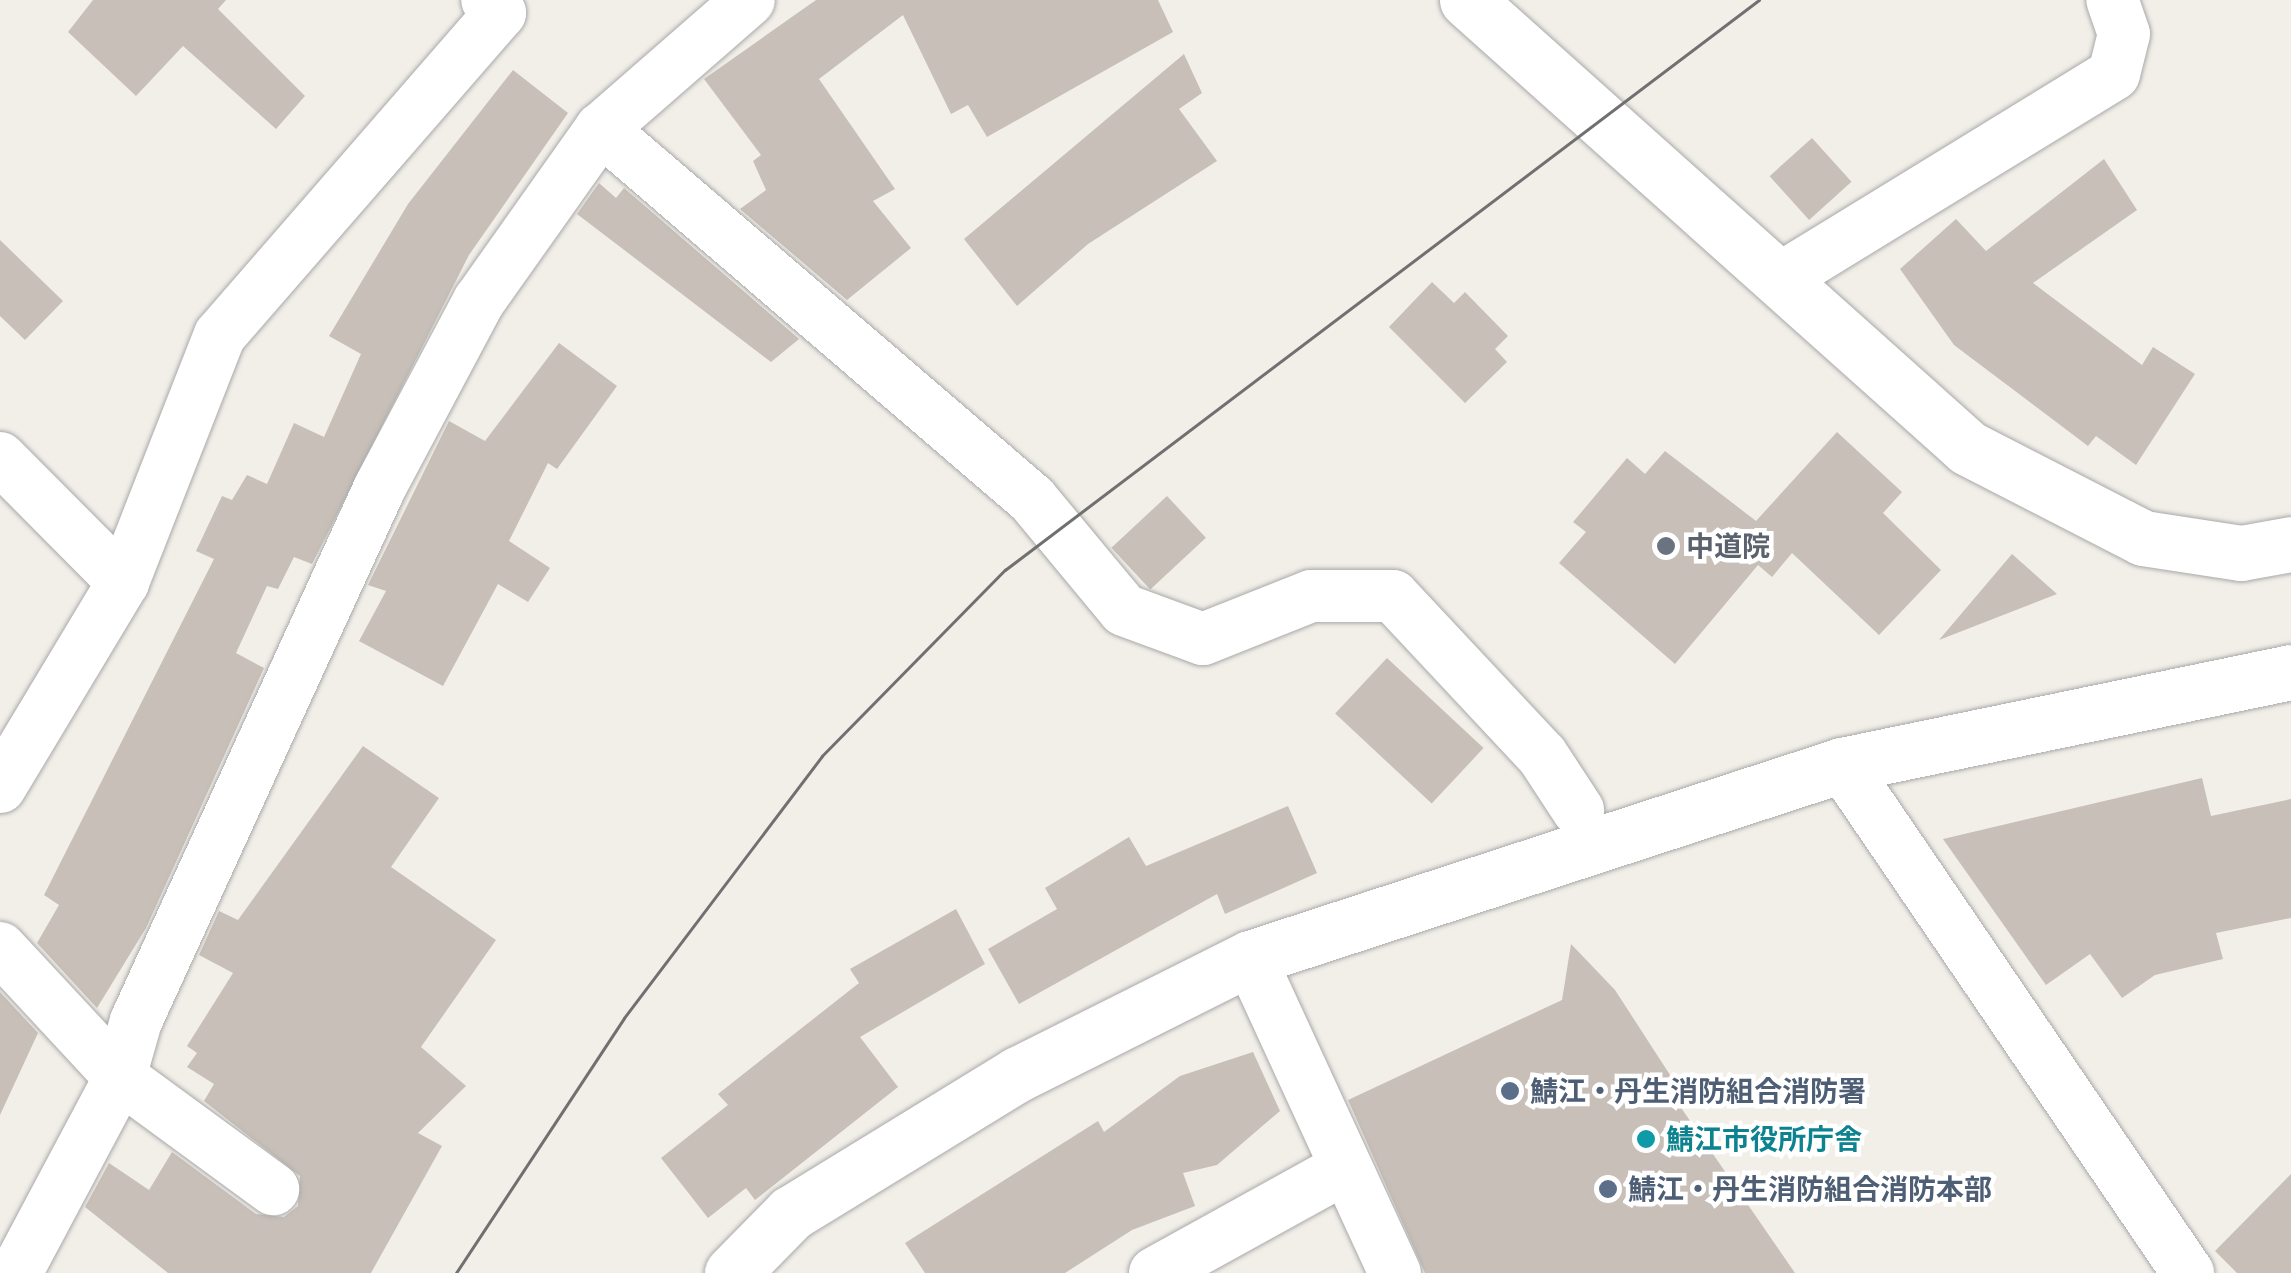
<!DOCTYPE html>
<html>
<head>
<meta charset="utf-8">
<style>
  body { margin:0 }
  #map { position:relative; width:2291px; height:1273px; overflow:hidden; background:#f2efe9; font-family:"Titillium Web","Noto Sans JP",sans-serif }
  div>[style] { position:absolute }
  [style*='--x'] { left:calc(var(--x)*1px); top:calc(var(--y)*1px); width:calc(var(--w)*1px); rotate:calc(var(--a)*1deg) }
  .building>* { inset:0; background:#c7bfb8; transform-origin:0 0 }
  .roads { filter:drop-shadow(0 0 2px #a9a9a9) drop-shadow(0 0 2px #a9a9a9) }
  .minor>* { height:52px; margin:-26px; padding:0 26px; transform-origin:26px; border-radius:26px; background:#fff }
  .tertiary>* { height:55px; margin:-27.5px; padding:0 27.5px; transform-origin:27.5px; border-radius:27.5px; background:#fff }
  .tram>* { height:2.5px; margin:-1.25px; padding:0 1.25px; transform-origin:1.25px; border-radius:1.25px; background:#707070 }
  .dots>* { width:28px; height:28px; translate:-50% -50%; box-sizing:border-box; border:5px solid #fff; border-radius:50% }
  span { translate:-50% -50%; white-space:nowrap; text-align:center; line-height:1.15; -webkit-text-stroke:9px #fff; paint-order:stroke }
  .worship-label { font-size:28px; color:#5b616d; font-weight:700 }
  .left { translate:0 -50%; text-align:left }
  .service-label { font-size:28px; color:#4e5e75; font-weight:700 }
  .culture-label { font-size:28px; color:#0d838f; font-weight:700 }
</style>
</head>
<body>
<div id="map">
  <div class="building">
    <div style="clip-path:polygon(93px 0,226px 0,218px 9px,305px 96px,276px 129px,183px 46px,136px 96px,68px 32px)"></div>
    <div style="clip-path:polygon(816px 0,1158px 0,1173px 32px,987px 137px,968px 105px,951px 114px,903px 15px,819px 79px,895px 189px,873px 201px,911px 248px,847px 300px,740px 209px,766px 190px,753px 161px,761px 155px,704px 79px)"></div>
    <div style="clip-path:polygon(1184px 54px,1202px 93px,1179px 109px,1217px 161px,1088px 244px,1017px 306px,964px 239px)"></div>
    <div style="clip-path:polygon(513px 70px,568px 113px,469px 255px,312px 564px,294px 557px,278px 589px,267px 586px,236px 653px,264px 668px,146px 928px,97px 1008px,37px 943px,59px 905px,44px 895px,214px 559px,196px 551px,222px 496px,232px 500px,247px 475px,267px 484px,294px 423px,324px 437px,361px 354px,329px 336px,408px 204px)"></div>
    <div style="left:1812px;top:138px;width:59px;height:57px;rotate:48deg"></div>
    <div style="clip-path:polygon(2104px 159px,2137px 210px,2033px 283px,2142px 365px,2153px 347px,2195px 374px,2136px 465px,2096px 436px,2088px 446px,1954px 345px,1900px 269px,1956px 219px,1986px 251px)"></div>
    <div style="clip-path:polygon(599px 183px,616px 198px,624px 188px,799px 339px,771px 362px,577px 214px)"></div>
    <div style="clip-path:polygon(0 240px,63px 301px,25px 340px,0 316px)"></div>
    <div style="clip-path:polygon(1432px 282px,1454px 303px,1465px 292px,1508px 336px,1495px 349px,1507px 362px,1465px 403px,1389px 327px)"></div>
    <div style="clip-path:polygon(559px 343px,617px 386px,557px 469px,548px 463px,509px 541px,550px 568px,528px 602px,498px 584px,443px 686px,359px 641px,386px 591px,368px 585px,449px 421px,485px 441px)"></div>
    <div style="clip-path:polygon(1837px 432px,1902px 492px,1883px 513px,1941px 570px,1879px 635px,1792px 553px,1772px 577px,1758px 565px,1675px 664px,1559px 563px,1586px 532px,1573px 522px,1627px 458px,1645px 474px,1665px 451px,1756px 521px)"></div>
    <div style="left:1167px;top:496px;width:57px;height:76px;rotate:47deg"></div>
    <div style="clip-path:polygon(2012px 554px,2057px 594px,1939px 640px)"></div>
    <div style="left:1387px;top:658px;width:132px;height:76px;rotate:43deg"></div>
    <div style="clip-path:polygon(363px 746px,439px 798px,391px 867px,496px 940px,421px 1047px,466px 1086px,418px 1133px,442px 1146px,371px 1273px,168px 1273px,85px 1207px,109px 1163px,149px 1190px,172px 1152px,256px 1214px,284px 1217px,298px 1206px,300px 1176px,204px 1101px,214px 1084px,187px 1067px,197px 1053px,187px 1046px,233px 973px,199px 955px,219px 911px,238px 920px)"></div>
    <div style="clip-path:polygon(2202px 778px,2211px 816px,2291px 799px,2291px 918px,2216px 933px,2223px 959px,2155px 975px,2122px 998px,2090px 954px,2046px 985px,1943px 839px)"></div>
    <div style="clip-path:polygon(1288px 806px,1317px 873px,1225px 914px,1217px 894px,1019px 1004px,988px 949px,1057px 909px,1045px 888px,1129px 837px,1146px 866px)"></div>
    <div style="clip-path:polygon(956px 909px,985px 964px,860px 1037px,898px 1087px,755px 1200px,746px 1188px,708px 1218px,661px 1158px,728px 1105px,718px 1094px,859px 983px,850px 969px)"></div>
    <div style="clip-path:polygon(1571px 944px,1615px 990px,1672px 1078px,1664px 1083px,1795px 1273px,1425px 1273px,1348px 1100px,1562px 1000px)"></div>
    <div style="clip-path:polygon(0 992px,38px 1033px,0 1115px)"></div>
    <div style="clip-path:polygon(1253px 1052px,1280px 1111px,1217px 1165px,1183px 1173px,1195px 1206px,1132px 1230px,1065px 1273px,925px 1273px,905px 1243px,1098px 1121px,1104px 1132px,1180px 1076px)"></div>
    <div style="clip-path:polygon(2291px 1174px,2291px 1273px,2237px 1273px,2215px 1251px)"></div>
  </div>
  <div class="roads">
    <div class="minor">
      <div style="--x:601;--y:129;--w:568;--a:40.65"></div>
      <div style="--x:1032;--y:499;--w:144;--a:50.3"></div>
      <div style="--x:1124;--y:610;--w:84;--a:20.2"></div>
      <div style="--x:1203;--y:639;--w:116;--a:-21.7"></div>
      <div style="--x:1311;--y:596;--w:82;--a:0"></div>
      <div style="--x:1393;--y:596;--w:218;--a:46.9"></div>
      <div style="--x:1542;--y:755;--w:66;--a:56.8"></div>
      <div style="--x:1783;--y:277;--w:388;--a:-31.5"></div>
      <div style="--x:2114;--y:74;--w:41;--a:-76"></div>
      <div style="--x:2124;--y:34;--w:36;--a:-109"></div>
      <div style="--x:0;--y:458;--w:175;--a:45.2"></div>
      <div style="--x:1842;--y:765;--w:615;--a:55.74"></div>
      <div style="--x:0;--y:787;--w:239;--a:-59"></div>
      <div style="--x:123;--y:582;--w:265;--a:-68.6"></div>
      <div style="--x:220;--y:335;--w:427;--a:-49"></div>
      <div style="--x:500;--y:13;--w:18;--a:-135"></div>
      <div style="--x:0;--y:948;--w:176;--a:47.1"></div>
      <div style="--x:120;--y:1077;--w:190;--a:36.2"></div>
      <div style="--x:1250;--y:958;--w:347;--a:65.3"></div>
      <div style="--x:16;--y:1273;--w:222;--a:-62"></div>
      <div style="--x:120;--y:1077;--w:58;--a:-74.1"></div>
      <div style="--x:136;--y:1021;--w:587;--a:-65.44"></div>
      <div style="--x:380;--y:487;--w:211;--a:-62"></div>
      <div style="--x:479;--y:301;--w:211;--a:-54.7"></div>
      <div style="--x:601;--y:129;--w:196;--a:-41.1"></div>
      <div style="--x:1155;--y:1273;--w:217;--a:-28.9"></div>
    </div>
    <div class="tertiary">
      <div style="--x:1467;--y:0;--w:672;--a:41.8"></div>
      <div style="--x:1968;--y:448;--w:197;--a:27.2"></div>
      <div style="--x:2143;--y:538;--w:99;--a:8.7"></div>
      <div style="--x:2241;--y:553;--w:51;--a:-10.2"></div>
      <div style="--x:732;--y:1273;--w:84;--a:-45.5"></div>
      <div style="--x:791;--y:1213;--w:266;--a:-31.5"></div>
      <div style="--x:1018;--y:1074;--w:259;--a:-26.6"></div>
      <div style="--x:1250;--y:958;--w:623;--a:-18.06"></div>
      <div style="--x:1842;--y:765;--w:459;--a:-11.7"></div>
    </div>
  </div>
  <div class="tram">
    <div style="--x:456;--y:1273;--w:305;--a:-56.6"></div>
    <div style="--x:624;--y:1018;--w:328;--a:-52.9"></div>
    <div style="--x:822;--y:756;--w:261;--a:-45.5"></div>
    <div style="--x:1005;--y:570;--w:945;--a:-37.09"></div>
  </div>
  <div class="dots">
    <div style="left:1666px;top:546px;background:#6b7280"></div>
    <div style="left:1510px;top:1091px;background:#5c6f8a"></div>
    <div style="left:1646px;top:1139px;background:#0f9aa8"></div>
    <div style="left:1608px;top:1189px;background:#5c6f8a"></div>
  </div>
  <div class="worship-label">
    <span class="left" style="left:1686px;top:546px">中道院</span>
  </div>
  <div class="service-label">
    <span class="left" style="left:1530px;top:1091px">鯖江・丹生消防組合消防署</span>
    <span class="left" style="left:1628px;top:1189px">鯖江・丹生消防組合消防本部</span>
  </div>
  <div class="culture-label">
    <span class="left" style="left:1666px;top:1139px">鯖江市役所庁舎</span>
  </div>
</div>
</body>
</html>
